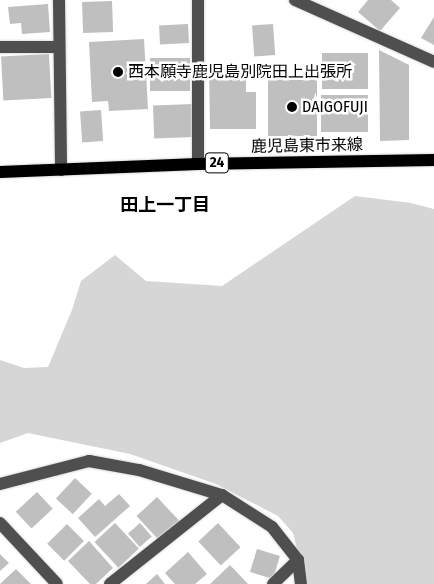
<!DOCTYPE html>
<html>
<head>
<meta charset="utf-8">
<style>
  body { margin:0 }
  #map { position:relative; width:434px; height:584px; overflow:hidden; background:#fff; font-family:"Fira Sans Condensed","Noto Sans JP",sans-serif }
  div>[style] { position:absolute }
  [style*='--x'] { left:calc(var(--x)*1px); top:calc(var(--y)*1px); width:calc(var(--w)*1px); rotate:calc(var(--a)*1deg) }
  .green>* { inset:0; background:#d6d6d6 }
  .building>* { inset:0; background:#bfbfbf; transform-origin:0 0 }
  .roads { filter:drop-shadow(0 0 1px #dbdbdb) drop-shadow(0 0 1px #dbdbdb) }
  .minor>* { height:12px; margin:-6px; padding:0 6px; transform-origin:6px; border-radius:6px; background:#4f4f4f }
  .major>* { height:12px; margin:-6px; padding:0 6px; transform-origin:6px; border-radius:6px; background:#000 }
  .dots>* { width:14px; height:14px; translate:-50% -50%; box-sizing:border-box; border:2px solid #fff; border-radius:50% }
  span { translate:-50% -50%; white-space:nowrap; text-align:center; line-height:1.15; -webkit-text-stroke:5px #fff; paint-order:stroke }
  .shield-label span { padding:1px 4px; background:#fff; border:1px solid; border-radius:4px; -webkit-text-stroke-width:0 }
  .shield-label { font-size:15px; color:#000; font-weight:700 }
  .poi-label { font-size:16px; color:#000 }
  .left { translate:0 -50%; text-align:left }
  .street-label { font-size:16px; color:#000 }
  .neighbourhood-label { font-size:18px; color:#000; font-weight:700 }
</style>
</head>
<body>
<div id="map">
  <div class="green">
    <div style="clip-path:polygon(355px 196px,411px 203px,434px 209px,434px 584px,306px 584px,293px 533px,278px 516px,216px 484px,130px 454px,28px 433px,0 443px,0 360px,24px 368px,48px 367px,72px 310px,81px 281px,115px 255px,146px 281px,222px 286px)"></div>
  </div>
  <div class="building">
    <div style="clip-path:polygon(368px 0,391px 0,400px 8px,380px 31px,358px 12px)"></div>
    <div style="left:112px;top:1px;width:31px;height:30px;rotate:88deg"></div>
    <div style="clip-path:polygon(48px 4px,50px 32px,22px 34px,21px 23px,10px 24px,8px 7px)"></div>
    <div style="clip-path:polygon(434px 17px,434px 45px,421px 38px)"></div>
    <div style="left:188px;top:24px;width:19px;height:29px;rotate:87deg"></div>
    <div style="left:273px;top:24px;width:31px;height:21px;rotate:86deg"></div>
    <div style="clip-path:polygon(144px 39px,148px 109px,109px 111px,108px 101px,92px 102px,89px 42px)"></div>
    <div style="clip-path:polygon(379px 50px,409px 65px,409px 140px,380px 141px)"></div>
    <div style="left:322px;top:53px;width:46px;height:36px"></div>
    <div style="left:49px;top:54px;width:44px;height:48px;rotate:87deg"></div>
    <div style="left:190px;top:58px;width:33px;height:40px;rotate:90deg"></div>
    <div style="clip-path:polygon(209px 67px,246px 67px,246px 92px,256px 92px,256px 129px,210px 129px)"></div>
    <div style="left:268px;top:78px;width:49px;height:58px"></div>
    <div style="left:368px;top:95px;width:37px;height:47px;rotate:90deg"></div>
    <div style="left:193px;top:104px;width:33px;height:40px;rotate:88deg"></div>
    <div style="left:101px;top:110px;width:31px;height:21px;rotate:86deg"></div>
    <div style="left:75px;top:478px;width:23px;height:28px;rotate:43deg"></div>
    <div style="left:37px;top:492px;width:23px;height:29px;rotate:47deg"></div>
    <div style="clip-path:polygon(119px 494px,130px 506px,95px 537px,78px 518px,99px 499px,105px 506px)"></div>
    <div style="left:157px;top:497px;width:35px;height:28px;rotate:47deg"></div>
    <div style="left:115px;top:523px;width:35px;height:28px;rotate:47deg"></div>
    <div style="left:140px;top:523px;width:18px;height:16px;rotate:49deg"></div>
    <div style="left:218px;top:523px;width:33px;height:27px;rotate:47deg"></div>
    <div style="left:67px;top:524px;width:24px;height:28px;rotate:45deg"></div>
    <div style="clip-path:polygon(89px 541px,113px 568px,96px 584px,90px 584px,68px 561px)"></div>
    <div style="left:257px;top:549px;width:24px;height:24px;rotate:17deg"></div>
    <div style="clip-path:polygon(188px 552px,207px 574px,195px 584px,175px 584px,165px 573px)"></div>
    <div style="clip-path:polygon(0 554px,9px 563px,0 571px)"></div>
    <div style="clip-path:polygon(230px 565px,248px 584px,210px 584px)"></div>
    <div style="clip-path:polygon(16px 569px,31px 584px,0 584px)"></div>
    <div style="clip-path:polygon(157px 574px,165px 584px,146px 584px)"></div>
  </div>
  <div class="roads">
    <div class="minor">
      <div style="--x:59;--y:0;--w:170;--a:89.3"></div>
      <div style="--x:295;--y:0;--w:152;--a:24"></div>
      <div style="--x:0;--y:47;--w:58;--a:0"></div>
      <div style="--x:198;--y:164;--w:164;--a:-90"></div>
      <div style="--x:0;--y:484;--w:92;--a:-14.5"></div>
      <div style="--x:89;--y:461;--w:51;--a:10.2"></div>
      <div style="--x:139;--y:470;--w:87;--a:16.8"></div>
      <div style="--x:222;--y:495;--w:59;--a:32.6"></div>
      <div style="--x:272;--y:527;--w:42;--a:51.8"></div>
      <div style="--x:298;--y:560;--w:24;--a:83"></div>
      <div style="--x:0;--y:523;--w:83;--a:46.9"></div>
      <div style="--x:110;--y:584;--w:143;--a:-38.5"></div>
      <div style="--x:273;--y:584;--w:35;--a:-44"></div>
    </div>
    <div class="major">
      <div style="--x:0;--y:172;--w:198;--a:-2.3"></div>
      <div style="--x:198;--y:164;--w:236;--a:-1"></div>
    </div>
  </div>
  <div class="dots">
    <div style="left:118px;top:72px;background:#000"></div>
    <div style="left:292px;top:107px;background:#000"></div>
  </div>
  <div class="shield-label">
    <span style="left:217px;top:163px">24</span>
  </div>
  <div class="poi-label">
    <span class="left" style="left:128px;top:72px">西本願寺鹿児島別院田上出張所</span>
    <span class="left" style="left:302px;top:107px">DAIGOFUJI</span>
  </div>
  <div class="street-label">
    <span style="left:307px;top:146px;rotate:-1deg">鹿児島東市来線</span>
  </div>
  <div class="neighbourhood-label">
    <span style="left:165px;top:205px">田上一丁目</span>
  </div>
</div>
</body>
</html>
